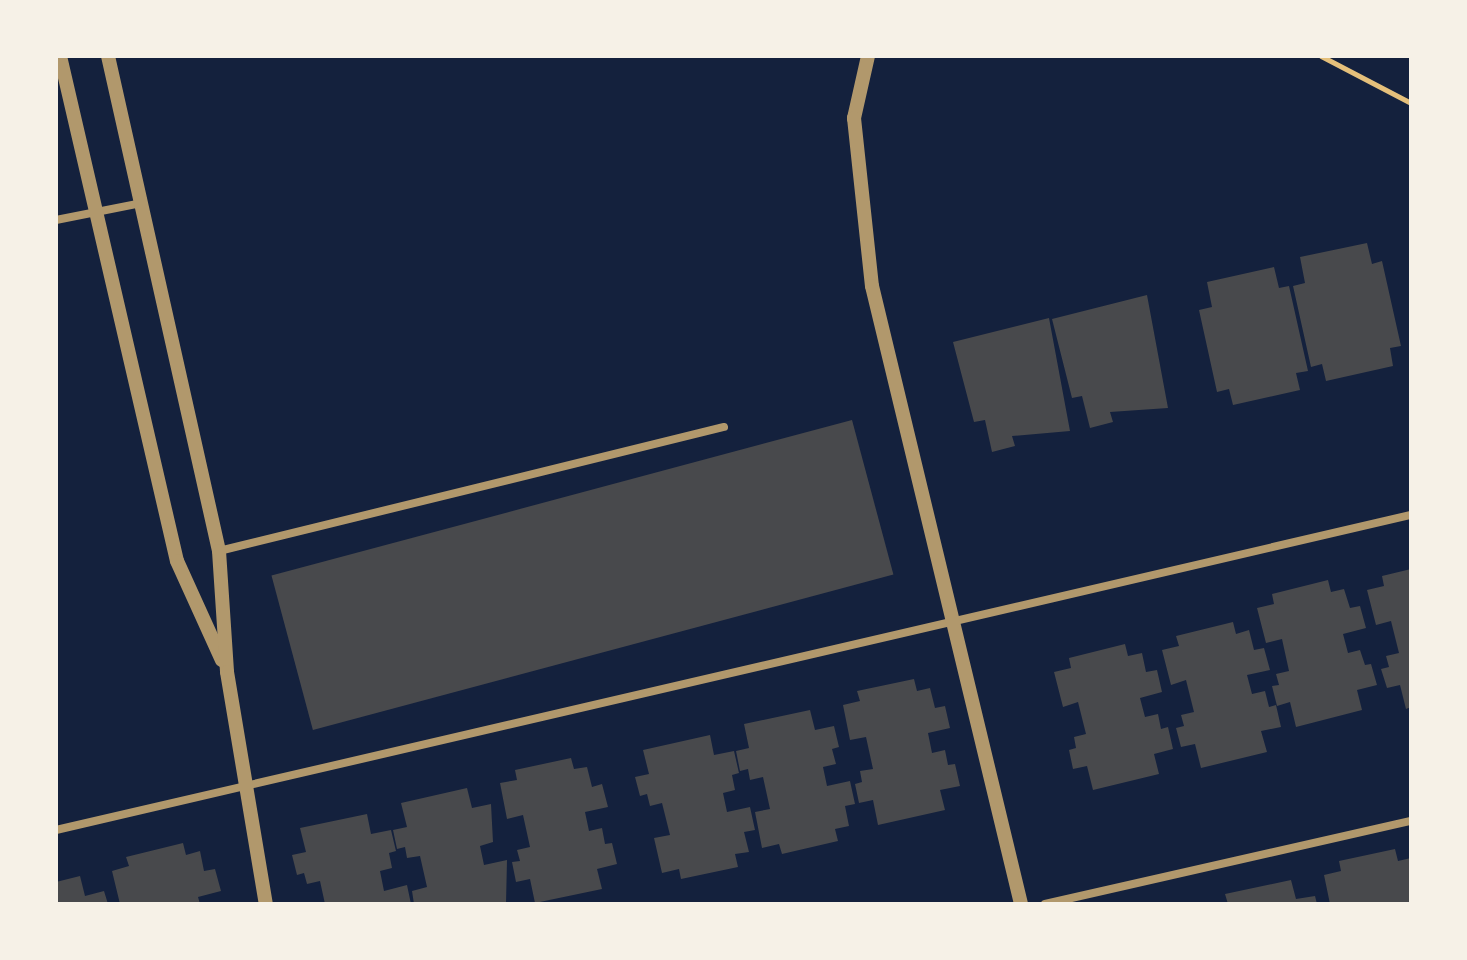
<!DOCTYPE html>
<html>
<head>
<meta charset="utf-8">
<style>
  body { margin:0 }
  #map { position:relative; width:1467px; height:960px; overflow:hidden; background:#14213d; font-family:"Public Sans",sans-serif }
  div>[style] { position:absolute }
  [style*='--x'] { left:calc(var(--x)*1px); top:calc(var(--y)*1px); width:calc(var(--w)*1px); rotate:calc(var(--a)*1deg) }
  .building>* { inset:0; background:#48494c; transform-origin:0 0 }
  .path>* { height:5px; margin:-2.5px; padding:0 2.5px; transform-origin:2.5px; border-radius:2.5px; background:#e5c07b }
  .minor>* { height:8px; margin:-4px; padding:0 4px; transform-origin:4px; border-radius:4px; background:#b1986c }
  .tertiary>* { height:14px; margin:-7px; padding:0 7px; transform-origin:7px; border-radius:7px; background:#b1986c }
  span { translate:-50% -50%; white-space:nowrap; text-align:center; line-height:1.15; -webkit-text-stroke:8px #f6f1e7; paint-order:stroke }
  .frame { position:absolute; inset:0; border:58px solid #f6f1e7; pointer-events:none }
</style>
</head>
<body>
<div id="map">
  <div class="building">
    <div style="clip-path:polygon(1367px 243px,1372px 264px,1382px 261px,1401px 346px,1390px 348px,1393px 366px,1326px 381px,1322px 364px,1311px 367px,1293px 286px,1305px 283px,1300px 257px)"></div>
    <div style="clip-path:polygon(1274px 267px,1279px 288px,1289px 286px,1308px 371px,1296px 373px,1300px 390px,1233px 405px,1229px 389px,1217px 392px,1199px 310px,1212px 307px,1207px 282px)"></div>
    <div style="clip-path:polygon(1147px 295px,1168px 408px,1110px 412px,1113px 422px,1090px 428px,1082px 396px,1072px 398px,1052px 319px)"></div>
    <div style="clip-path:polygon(1049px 318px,1070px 431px,1012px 436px,1015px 446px,992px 452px,985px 420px,974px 422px,953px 342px)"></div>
    <div style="left:852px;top:420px;width:160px;height:601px;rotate:75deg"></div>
    <div style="clip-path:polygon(1411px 569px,1411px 707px,1406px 709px,1400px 685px,1387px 688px,1381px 669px,1389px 667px,1386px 656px,1399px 653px,1391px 621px,1376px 625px,1367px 590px,1384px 586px,1382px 576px)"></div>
    <div style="clip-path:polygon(1328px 580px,1331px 592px,1344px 589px,1350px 608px,1360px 606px,1366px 628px,1343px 634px,1348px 653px,1360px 650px,1365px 665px,1371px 664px,1377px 685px,1357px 690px,1362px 710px,1296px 727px,1290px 702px,1277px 706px,1272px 686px,1279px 685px,1276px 674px,1289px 671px,1282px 639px,1266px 643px,1257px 608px,1274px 604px,1272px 594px)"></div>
    <div style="clip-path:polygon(1233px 622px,1236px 634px,1249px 630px,1254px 650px,1264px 648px,1270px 670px,1247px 675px,1252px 694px,1265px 691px,1269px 707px,1276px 705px,1281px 727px,1261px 731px,1267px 752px,1201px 768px,1195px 744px,1181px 747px,1176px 728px,1184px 726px,1181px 715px,1194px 712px,1186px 680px,1171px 685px,1162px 650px,1179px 646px,1176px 636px)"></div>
    <div style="clip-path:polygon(1125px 644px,1128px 656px,1142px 653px,1146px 672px,1157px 670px,1162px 692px,1140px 698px,1145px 717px,1158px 714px,1161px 729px,1168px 727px,1173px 749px,1154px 754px,1159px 774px,1093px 790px,1087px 766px,1073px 769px,1069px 750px,1076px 748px,1074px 737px,1086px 734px,1078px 702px,1063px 707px,1054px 672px,1071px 668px,1069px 658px)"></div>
    <div style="clip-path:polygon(914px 679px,917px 691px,930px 688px,935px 708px,945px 706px,950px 728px,928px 733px,932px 753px,945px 750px,948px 765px,955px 764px,960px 786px,940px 790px,945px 810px,878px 825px,873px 800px,859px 803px,855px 784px,862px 782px,860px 771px,873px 769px,866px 737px,850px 740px,843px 705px,860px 701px,857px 691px)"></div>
    <div style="clip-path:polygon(810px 710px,815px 730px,834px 726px,839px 747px,832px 749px,836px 764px,823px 767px,827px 786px,850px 781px,855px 804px,845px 806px,849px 826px,835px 829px,838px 841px,782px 854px,779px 844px,762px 848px,755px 812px,770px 809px,763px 777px,750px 780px,748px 769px,740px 771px,736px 751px,749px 748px,744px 724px)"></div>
    <div style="clip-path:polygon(710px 735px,714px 755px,734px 751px,739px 773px,732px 775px,735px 790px,723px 793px,727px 812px,750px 807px,755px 830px,744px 832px,749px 852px,735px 854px,738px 867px,681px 879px,679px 869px,662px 873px,654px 838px,670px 835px,662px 803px,650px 806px,647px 794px,640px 796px,635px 777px,649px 774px,643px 750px)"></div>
    <div style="clip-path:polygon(571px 758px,574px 769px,587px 767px,592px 787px,602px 784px,608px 807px,585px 812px,589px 831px,602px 828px,605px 844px,612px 843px,617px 864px,597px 869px,602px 889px,535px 903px,530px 879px,516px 882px,512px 862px,520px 861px,517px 850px,530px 847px,523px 815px,507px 819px,500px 783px,517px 780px,515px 770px)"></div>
    <div style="clip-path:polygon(467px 788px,472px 808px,491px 804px,493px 842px,480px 846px,484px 865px,507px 860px,506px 904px,414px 904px,412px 891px,427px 887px,420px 856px,407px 858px,405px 847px,397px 849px,393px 830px,407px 827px,401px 803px)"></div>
    <div style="clip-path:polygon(367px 814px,371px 834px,391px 830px,396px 851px,389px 853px,392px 868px,380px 871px,384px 891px,407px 885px,411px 904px,325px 904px,320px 881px,307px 884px,304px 873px,297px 875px,292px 855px,306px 852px,300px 828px)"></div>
    <div style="clip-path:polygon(183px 843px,186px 855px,200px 851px,204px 871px,215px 869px,221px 891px,198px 897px,200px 904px,120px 904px,112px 871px,129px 866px,126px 857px)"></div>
    <div style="clip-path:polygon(1395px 849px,1398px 861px,1411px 858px,1411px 903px,1330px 904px,1324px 875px,1341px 871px,1339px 861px)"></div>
    <div style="clip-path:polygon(80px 876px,85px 896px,104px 891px,108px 904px,56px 904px,56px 882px)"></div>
    <div style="clip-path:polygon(1291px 880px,1296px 899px,1315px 896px,1317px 904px,1228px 904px,1225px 894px)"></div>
  </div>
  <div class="path">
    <div style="--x:1321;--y:56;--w:102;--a:27.6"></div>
  </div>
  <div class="minor">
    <div style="--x:56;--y:220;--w:88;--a:-11.2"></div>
    <div style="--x:219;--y:551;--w:520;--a:-13.8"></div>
    <div style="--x:56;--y:830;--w:1391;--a:-13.09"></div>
    <div style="--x:1045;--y:904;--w:375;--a:-12.8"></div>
  </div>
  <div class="tertiary">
    <div style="--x:60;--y:56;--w:518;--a:76.96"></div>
    <div style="--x:177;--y:561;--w:109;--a:65.6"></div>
    <div style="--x:108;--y:56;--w:507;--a:77.36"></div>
    <div style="--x:219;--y:551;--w:121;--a:86.2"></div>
    <div style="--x:227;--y:672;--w:235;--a:80.5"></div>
    <div style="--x:868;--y:56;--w:64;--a:102.7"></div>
    <div style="--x:854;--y:118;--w:169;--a:83.9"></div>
    <div style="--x:872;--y:286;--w:636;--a:76.44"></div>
  </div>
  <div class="frame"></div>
</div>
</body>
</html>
